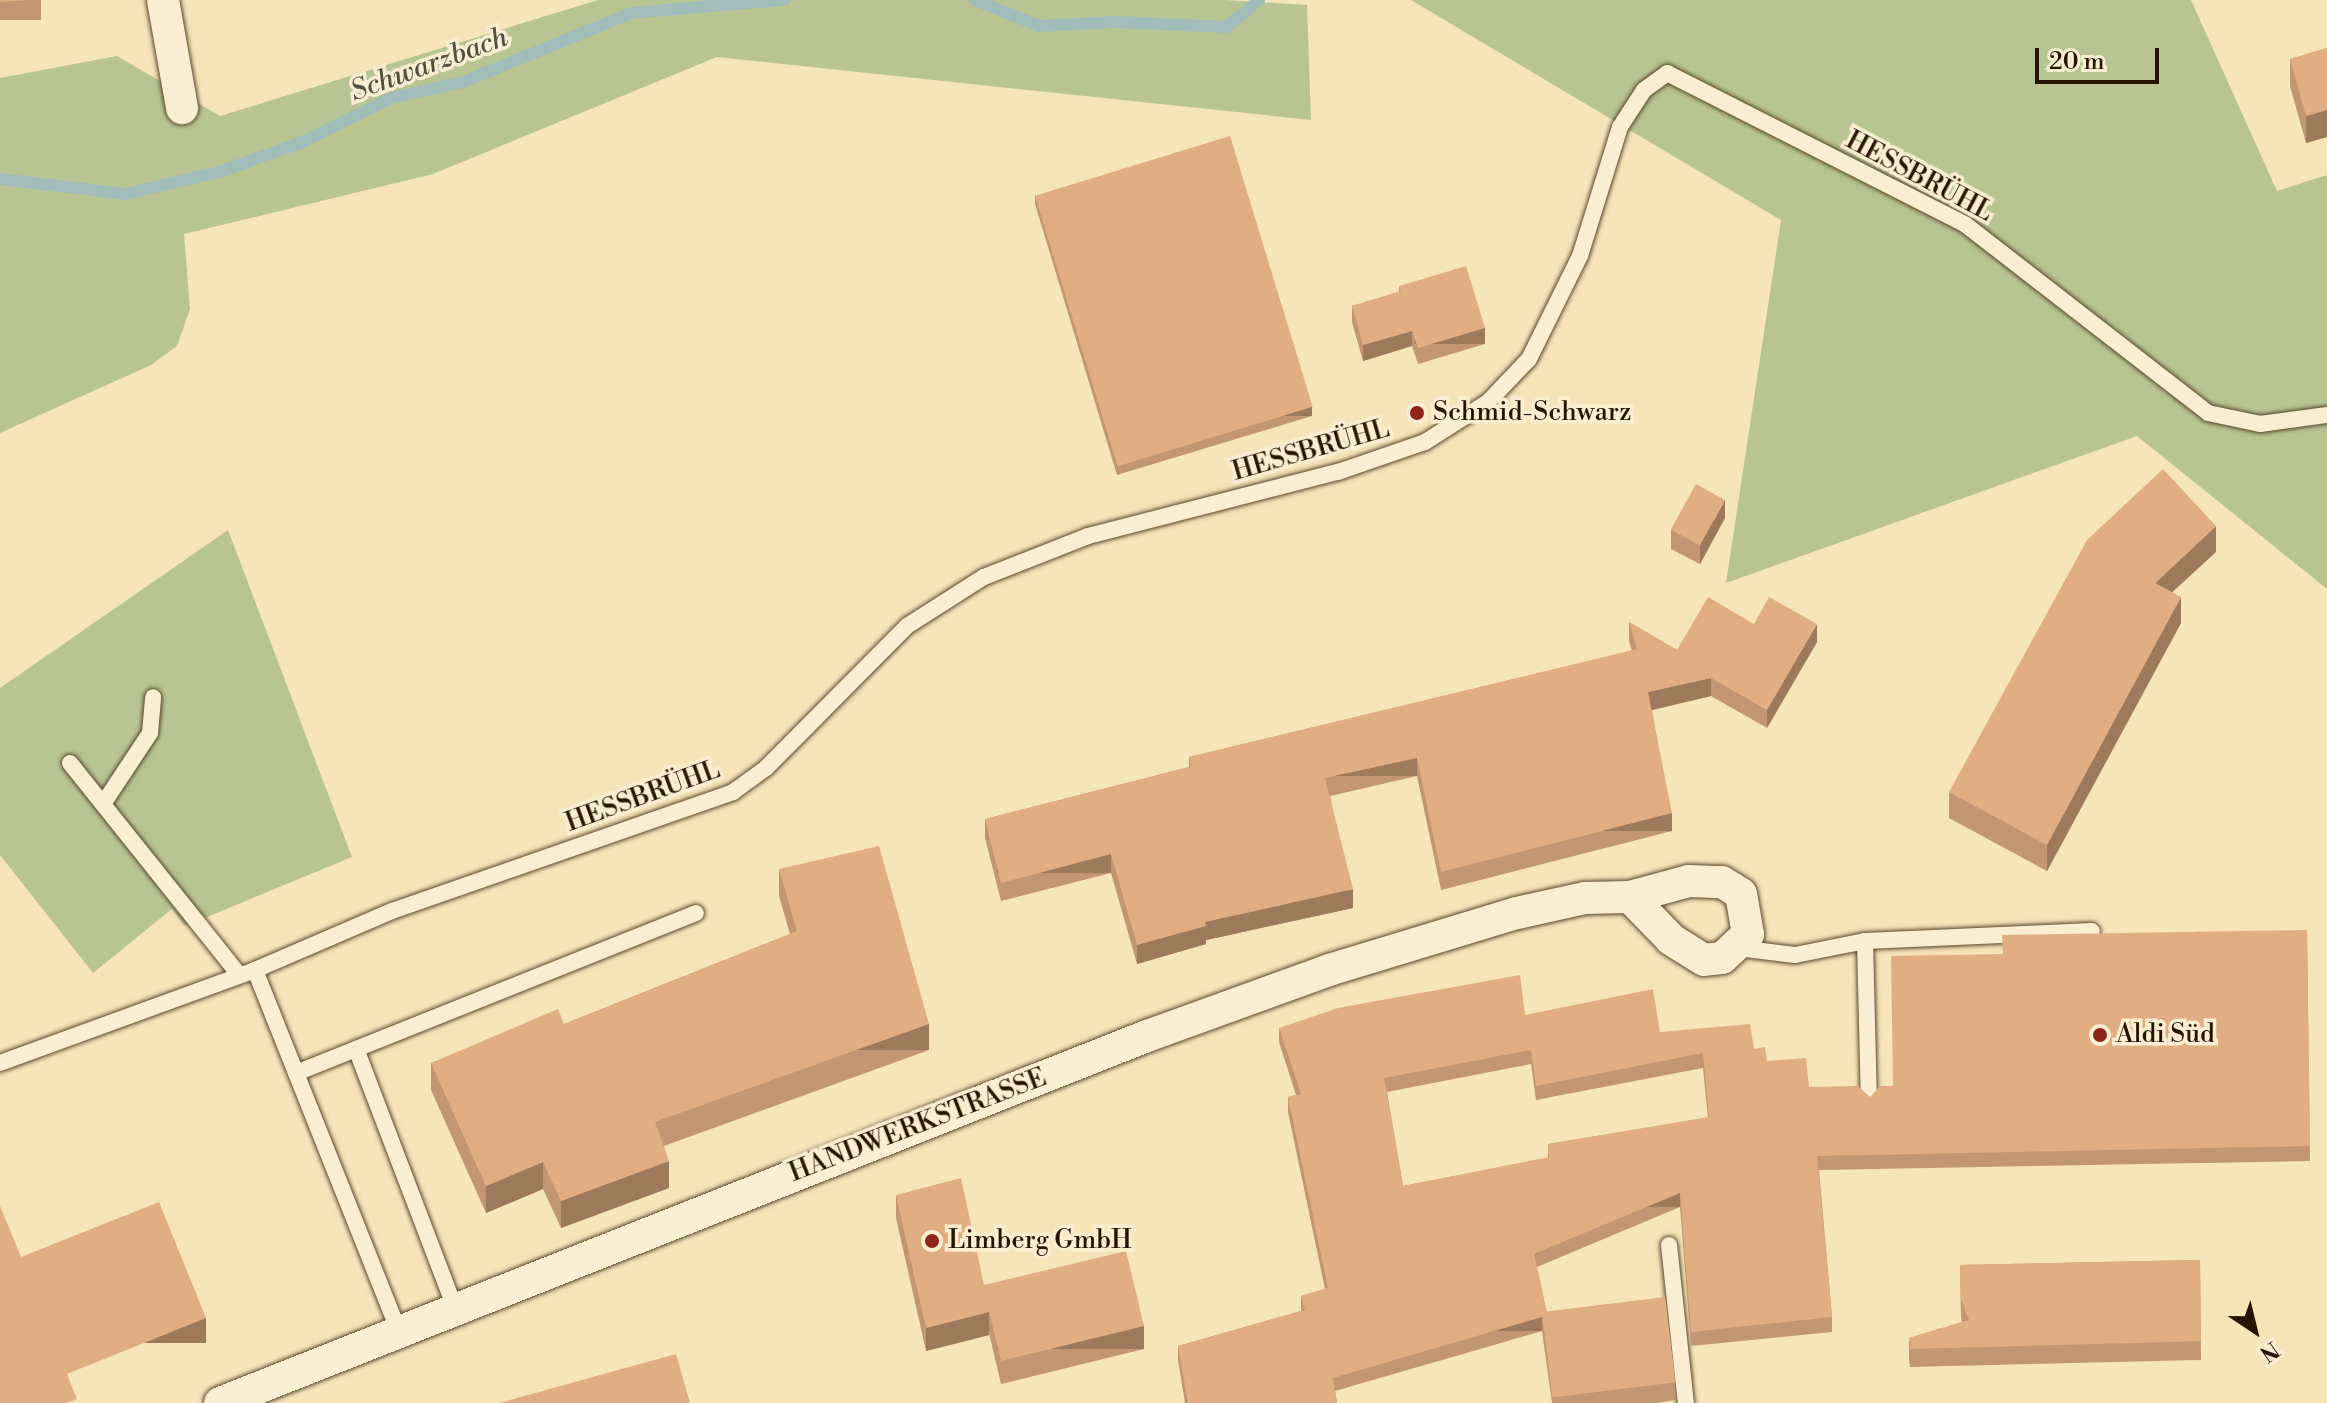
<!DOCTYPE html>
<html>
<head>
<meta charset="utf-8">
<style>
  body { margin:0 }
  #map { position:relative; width:2327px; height:1403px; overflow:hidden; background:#f6e5b9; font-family:"Libre Bodoni",serif }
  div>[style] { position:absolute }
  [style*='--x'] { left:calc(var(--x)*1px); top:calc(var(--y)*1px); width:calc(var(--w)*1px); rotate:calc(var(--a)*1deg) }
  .green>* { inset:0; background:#b8c592 }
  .stream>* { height:12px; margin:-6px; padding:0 6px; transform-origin:6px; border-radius:6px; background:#a2bcba }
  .roads { filter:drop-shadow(0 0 2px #5b482e) drop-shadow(0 0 2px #5b482e) }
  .service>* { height:16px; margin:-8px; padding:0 8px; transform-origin:8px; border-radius:8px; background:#f9eed2 }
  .minor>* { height:32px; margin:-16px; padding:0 16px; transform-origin:16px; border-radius:16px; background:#f9eed2 }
  .wall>* { inset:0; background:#c29672; transform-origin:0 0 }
  .shaded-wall>* { inset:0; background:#9e7a5c; transform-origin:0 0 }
  .building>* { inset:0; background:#e1ae84; transform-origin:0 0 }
  .dots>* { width:22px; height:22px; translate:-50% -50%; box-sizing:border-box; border:4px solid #f9eed2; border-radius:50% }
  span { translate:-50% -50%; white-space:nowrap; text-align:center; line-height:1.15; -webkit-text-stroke:7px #f9eed2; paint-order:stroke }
  .street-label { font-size:26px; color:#271300 }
  .poi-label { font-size:26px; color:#271300 }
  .left { translate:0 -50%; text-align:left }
  .water-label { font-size:28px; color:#524e41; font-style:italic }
  .north { position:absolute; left:2215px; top:1291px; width:80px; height:80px; -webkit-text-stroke:6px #f9eed2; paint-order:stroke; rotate:145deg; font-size:22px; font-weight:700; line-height:32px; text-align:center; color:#271300 }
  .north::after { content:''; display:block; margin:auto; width:28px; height:36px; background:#271300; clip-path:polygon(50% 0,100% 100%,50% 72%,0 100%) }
  .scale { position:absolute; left:2035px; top:48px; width:124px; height:36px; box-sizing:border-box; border:4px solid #271300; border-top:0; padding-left:10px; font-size:24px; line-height:28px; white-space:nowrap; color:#271300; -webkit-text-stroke:6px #f9eed2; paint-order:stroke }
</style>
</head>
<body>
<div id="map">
  <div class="green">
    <div style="clip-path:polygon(598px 0,1226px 0,1307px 5px,1311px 120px,717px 57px,433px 174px,184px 234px,190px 309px,177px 346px,151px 365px,0 433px,0 78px,117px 56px,220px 116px)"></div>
    <div style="clip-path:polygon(1411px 0,2191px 0,2277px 191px,2327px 175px,2327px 589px,2137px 436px,1726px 583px,1781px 220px)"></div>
    <div style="clip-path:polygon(228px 530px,352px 857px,185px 926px,172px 909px,93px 973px,0 855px,0 688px)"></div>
  </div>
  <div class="stream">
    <div style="--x:975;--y:0;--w:69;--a:22.1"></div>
    <div style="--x:1039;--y:26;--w:77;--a:-3"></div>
    <div style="--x:1116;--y:22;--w:111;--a:2.6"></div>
    <div style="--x:1227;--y:27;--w:42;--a:-40.2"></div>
    <div style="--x:0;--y:179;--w:126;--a:6.8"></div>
    <div style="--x:125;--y:194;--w:97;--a:-13.2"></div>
    <div style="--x:219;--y:172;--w:86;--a:-19.7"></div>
    <div style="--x:300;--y:143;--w:102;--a:-26.3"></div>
    <div style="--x:391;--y:98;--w:74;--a:-12.5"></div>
    <div style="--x:463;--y:82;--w:182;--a:-22.3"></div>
    <div style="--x:631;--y:13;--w:154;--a:-4.9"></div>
  </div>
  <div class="roads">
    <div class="service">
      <div style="--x:70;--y:763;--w:271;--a:51.4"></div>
      <div style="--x:103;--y:804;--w:85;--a:-56.5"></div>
      <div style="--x:150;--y:733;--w:36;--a:-85"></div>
      <div style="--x:1865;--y:941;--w:159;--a:88.6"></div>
      <div style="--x:1738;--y:948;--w:57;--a:7"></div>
      <div style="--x:1795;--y:955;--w:71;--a:-11.3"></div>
      <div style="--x:1865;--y:941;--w:227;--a:-2.5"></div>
      <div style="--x:255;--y:970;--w:387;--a:68.3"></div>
      <div style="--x:0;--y:1063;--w:271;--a:-20"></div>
      <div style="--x:255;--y:970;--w:149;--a:-23.3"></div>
      <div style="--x:392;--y:911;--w:361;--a:-19.2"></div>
      <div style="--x:733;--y:792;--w:41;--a:-36"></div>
      <div style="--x:766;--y:768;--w:200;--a:-45.2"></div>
      <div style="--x:907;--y:626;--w:91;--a:-32.5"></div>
      <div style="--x:984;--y:577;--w:112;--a:-21.5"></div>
      <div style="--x:1088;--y:536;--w:258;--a:-14.4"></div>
      <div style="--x:1338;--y:472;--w:92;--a:-19"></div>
      <div style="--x:1425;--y:442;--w:75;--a:-32.4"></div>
      <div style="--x:1488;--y:402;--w:59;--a:-46.4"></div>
      <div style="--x:1529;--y:359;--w:115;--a:-63.7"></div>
      <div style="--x:1580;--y:256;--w:135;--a:-72.8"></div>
      <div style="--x:1620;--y:127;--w:44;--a:-57"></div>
      <div style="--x:1644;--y:90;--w:29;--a:-36"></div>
      <div style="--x:1667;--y:73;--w:335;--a:26.9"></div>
      <div style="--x:1966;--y:225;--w:306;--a:37.8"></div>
      <div style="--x:2208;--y:413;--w:53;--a:11.9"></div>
      <div style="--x:2260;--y:424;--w:68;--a:-7.7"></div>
      <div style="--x:296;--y:1073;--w:65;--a:-21.8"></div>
      <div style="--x:1669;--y:1245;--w:159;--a:83.9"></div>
      <div style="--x:455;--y:1308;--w:277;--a:-110.9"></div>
      <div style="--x:356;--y:1049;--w:366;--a:-21.8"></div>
    </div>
    <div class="minor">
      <div style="--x:163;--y:0;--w:110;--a:80"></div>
      <div style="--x:220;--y:1403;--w:997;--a:-21.6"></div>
      <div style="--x:1147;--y:1036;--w:194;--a:-19.9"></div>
      <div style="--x:1329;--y:970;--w:196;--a:-16.9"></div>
      <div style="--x:1517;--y:913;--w:70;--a:-12.4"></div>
      <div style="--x:1585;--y:898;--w:45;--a:-1.3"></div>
      <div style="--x:1630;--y:897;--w:61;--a:-15.2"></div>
      <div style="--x:1689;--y:881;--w:33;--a:2"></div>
      <div style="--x:1722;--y:882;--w:22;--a:32"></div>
      <div style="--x:1741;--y:894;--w:41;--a:80.1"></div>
      <div style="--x:1748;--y:934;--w:35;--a:137"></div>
      <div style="--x:1722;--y:958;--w:18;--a:174"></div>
      <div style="--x:1704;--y:960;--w:39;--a:-148"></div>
      <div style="--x:1671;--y:939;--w:59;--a:-134.3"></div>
    </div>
  </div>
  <div class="wall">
    <div style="left:0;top:0;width:41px;height:20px"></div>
    <div style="clip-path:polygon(2327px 48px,2327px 137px,2306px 143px,2290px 86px,2290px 59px)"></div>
    <div style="clip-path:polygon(1035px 195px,1312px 416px,1117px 475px,1035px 204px)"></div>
    <div style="clip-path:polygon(1399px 286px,1485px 344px,1418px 364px,1412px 346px,1363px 361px,1352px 322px,1352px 306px,1399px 292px)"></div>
    <div style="clip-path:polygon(1725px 518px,1700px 564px,1671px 549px,1671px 530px)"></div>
    <div style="clip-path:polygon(2216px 552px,2172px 592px,2181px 623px,2047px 871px,1949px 818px,1949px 792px)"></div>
    <div style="clip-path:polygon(1629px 622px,1677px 650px,1754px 624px,1817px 642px,1767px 728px,1711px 696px,1652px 710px,1672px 831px,1441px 890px,1417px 776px,1330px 796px,1353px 908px,1206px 940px,1206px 944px,1137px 964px,1111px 873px,1001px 901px,985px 838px,985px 819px,1189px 767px,1189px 757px,1632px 651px,1629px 641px)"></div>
    <div style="clip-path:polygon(779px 869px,929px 1050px,664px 1146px,669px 1188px,561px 1228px,543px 1189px,486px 1213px,431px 1090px,431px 1063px,564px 1024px,790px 934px,779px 896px)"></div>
    <div style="clip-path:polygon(evenodd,2307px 930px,2310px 1161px,1819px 1170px,1832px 1317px,1832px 1332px,1691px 1346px,1680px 1207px,1537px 1267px,1547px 1314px,1675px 1382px,1675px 1400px,1657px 1403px,1552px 1403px,1542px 1331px,1335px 1391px,1337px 1403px,1185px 1403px,1178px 1360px,1178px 1346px,1301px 1311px,1301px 1296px,1325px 1289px,1288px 1112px,1288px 1097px,1296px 1095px,1279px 1042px,1279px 1028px,1525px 1015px,1660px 1032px,1754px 1049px,1767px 1061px,1809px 1087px,1870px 1097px,1893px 1086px,2002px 954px,2307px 930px,1531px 1064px,1536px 1100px,1703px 1068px,1708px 1118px,1548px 1144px,1548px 1158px,1403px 1186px,1387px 1092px,1531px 1064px)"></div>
    <div style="clip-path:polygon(896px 1195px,984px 1285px,1144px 1349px,1001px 1384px,989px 1333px,989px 1335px,926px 1351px,896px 1218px)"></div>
    <div style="clip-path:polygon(2200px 1260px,2201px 1360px,1910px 1367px,1909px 1357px,1909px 1338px,1962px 1322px,1961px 1318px,1960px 1265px)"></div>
  </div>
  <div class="shaded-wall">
    <div style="clip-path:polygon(2327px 110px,2327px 137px,2306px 143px,2306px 116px)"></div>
    <div style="left:1485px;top:328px;width:16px;height:70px;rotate:90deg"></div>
    <div style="clip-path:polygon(1412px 331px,1412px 346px,1363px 361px,1363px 345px)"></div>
    <div style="left:1312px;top:407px;width:9px;height:204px;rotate:90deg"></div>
    <div style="clip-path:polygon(1725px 500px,1725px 518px,1700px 564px,1700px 545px)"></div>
    <div style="clip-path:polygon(2216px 526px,2216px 552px,2155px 608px,2155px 583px)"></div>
    <div style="clip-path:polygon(2181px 597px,2181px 623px,2047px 871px,2047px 845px)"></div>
    <div style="clip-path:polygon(1817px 624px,1817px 642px,1767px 728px,1767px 710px)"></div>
    <div style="clip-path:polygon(1711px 678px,1711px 696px,1648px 711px,1648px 692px)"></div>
    <div style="left:1417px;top:758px;width:18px;height:94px;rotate:90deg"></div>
    <div style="left:1672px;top:813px;width:18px;height:238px;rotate:90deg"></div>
    <div style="left:1111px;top:854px;width:19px;height:114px;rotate:90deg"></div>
    <div style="clip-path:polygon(1353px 889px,1353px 908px,1206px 940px,1206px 944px,1137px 964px,1137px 945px,1205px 922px)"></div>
    <div style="left:929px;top:1024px;width:26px;height:291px;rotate:90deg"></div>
    <div style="clip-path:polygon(669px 1161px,669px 1188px,561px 1228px,561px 1201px)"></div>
    <div style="clip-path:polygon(543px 1162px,543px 1189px,486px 1213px,486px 1186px)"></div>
    <div style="left:1680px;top:1193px;width:14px;height:158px;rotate:90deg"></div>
    <div style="clip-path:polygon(989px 1312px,989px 1335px,926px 1351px,926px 1328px)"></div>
    <div style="left:1542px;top:1317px;width:14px;height:218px;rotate:90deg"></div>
    <div style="left:206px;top:1318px;width:25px;height:150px;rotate:90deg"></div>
    <div style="left:1144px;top:1326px;width:23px;height:147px;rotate:90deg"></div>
  </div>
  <div class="building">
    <div style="clip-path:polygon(0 0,29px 0,0 2px)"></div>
    <div style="clip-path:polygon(2327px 48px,2327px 110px,2306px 116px,2290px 59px)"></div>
    <div style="left:1230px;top:136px;width:283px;height:204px;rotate:73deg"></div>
    <div style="clip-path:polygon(1466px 266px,1485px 328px,1418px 348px,1412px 331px,1363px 345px,1352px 306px,1401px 291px,1399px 286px)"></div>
    <div style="clip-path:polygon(2163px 469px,2216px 526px,2155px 583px,2181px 597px,2047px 845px,1949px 792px,2087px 540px)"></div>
    <div style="left:1696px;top:484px;width:33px;height:52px;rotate:29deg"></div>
    <div style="clip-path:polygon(1708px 597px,1754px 624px,1769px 597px,1817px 624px,1767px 710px,1711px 678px,1648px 692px,1672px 813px,1441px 872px,1417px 758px,1325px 778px,1353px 889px,1205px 922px,1206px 926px,1137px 945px,1111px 854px,1001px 883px,985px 819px,1191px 767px,1189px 757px,1637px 649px,1629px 622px,1677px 650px)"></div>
    <div style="clip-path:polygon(879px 846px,929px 1024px,655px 1122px,669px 1161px,561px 1201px,543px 1162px,486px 1186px,431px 1063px,558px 1009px,564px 1024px,797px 931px,779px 869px)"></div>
    <div style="clip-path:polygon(evenodd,2307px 930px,2310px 1146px,1817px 1156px,1832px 1317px,1691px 1332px,1680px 1193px,1534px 1254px,1547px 1314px,1542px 1315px,1542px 1317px,1333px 1378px,1337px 1403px,1188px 1403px,1178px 1346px,1305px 1310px,1301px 1296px,1328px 1288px,1288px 1097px,1301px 1094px,1279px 1028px,1338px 1008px,1520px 975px,1525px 1015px,1653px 989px,1660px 1032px,1750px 1024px,1754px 1049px,1765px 1047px,1767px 1061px,1806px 1058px,1809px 1087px,1858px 1086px,1870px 1097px,1880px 1086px,1893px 1086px,1891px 956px,2003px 954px,2002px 935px,2307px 930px,1531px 1050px,1536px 1086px,1703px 1053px,1709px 1117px,1548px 1144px,1549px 1157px,1403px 1186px,1384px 1078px,1531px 1050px)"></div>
    <div style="clip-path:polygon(961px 1178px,984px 1285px,1126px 1251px,1144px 1326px,1001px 1361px,985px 1295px,989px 1312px,926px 1328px,896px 1195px)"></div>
    <div style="clip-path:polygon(159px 1202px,206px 1318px,67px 1374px,77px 1399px,67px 1403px,0 1403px,0 1206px,21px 1257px)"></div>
    <div style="clip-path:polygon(2200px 1260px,2201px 1341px,1910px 1349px,1909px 1338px,1969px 1320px,1961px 1300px,1960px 1265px)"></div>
    <div style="left:1665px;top:1297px;width:86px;height:124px;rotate:83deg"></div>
    <div style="clip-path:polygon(676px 1354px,690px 1403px,499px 1403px)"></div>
  </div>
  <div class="dots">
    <div style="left:1417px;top:413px;background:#8f2418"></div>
    <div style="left:2100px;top:1035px;background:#8f2418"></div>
    <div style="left:932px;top:1241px;background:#8f2418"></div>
  </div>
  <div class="street-label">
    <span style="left:1919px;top:177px;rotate:28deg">HESSBRÜHL</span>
    <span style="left:1311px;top:451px;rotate:-16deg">HESSBRÜHL</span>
    <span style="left:643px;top:797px;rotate:-20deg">HESSBRÜHL</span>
    <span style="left:918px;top:1126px;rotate:-21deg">HANDWERKSTRASSE</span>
  </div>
  <div class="poi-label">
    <span class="left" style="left:1433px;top:413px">Schmid-Schwarz</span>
    <span class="left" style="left:2116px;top:1035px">Aldi Süd</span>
    <span class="left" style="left:948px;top:1241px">Limberg GmbH</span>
  </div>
  <div class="water-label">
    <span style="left:429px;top:65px;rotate:-20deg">Schwarzbach</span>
  </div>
  <div class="north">N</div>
  <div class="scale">20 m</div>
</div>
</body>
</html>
